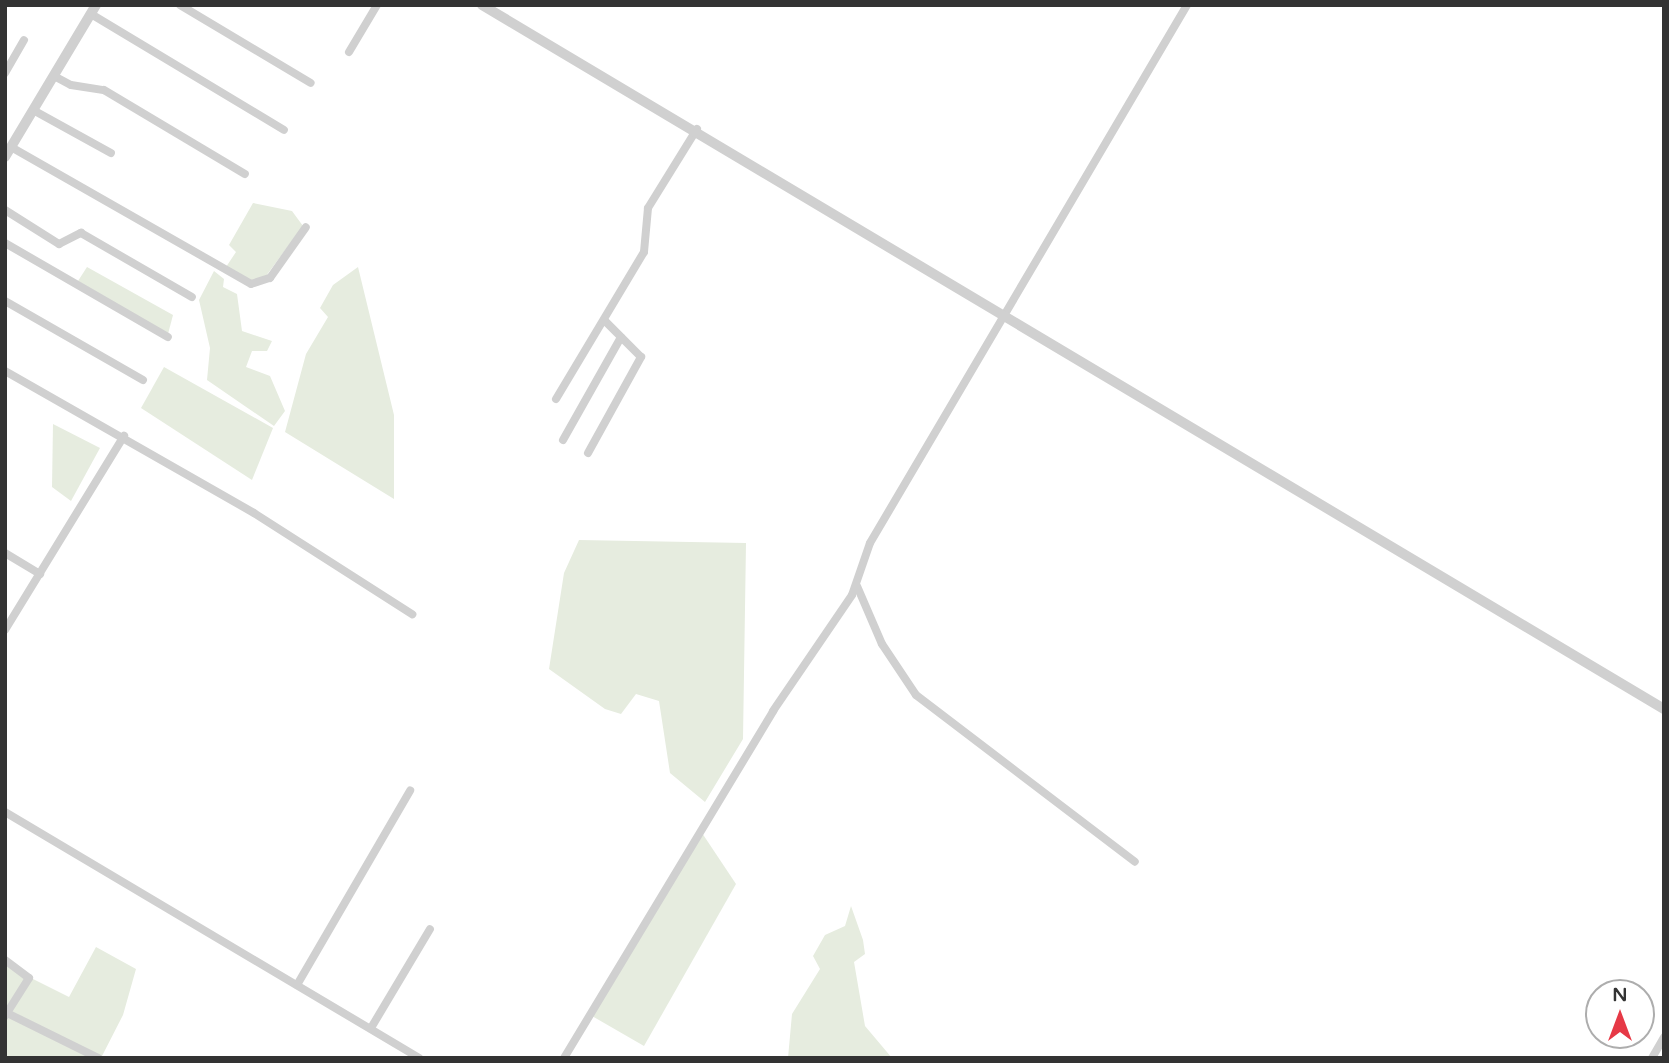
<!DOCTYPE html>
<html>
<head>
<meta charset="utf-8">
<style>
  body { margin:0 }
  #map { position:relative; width:1669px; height:1063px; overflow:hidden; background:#fff; font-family:"Varela Round",sans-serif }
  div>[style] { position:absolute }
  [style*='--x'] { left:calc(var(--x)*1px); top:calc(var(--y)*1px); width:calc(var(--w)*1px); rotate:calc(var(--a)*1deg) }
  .green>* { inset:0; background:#e6ecdf }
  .minor>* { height:8px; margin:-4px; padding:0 4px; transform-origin:4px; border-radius:4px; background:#d0d0d0 }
  .tertiary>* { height:10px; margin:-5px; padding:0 5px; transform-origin:5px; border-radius:5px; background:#d0d0d0 }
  span { translate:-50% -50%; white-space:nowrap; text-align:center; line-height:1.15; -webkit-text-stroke:7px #fff; paint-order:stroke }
  .frame { position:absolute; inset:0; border:7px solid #333; pointer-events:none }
  .north { position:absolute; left:1585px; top:979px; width:70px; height:70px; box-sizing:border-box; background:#fff; border:2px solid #adadad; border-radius:50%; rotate:0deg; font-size:19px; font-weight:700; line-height:28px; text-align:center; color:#333 }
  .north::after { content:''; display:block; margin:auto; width:24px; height:32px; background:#e63946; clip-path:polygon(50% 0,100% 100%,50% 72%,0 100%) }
</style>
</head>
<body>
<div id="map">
  <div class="green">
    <div style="clip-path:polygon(253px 203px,292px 211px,303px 226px,263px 280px,251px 281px,226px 267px,236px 252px,229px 245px)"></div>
    <div style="clip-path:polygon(87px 267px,173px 315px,168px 334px,78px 281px)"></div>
    <div style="clip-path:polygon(358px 267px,394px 415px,394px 499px,285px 432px,306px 354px,328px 317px,320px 308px,333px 285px)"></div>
    <div style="clip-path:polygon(214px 271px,224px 279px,223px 287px,237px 294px,242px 331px,272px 341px,267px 351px,252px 351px,246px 367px,270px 376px,285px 411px,274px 426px,207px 380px,210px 348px,199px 300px)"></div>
    <div style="clip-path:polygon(164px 367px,273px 428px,252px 480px,141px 408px)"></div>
    <div style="clip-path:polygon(53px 424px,100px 448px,71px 501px,52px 487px)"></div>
    <div style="clip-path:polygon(579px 540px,746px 543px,743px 739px,705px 802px,670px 773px,659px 701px,636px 694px,621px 714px,605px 709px,549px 669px,564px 573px)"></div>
    <div style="clip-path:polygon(702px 833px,736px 884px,644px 1046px,592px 1016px)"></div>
    <div style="clip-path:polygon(851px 906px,863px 940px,865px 954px,854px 962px,865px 1026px,892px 1058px,788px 1058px,792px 1014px,820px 969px,813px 956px,825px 935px,845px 926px)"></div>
    <div style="clip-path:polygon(96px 947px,136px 969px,123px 1015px,101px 1058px,5px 1058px,5px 965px,69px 997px)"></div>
  </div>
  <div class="minor">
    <div style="--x:180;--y:5;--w:152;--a:30.8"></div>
    <div style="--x:91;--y:14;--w:225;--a:31"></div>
    <div style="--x:349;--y:52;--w:55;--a:-59.2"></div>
    <div style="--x:5;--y:73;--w:38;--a:-60"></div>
    <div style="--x:54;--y:76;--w:19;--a:28"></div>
    <div style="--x:71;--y:85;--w:33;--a:9"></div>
    <div style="--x:104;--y:90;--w:164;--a:30.8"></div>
    <div style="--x:33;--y:110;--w:89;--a:28.9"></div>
    <div style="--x:11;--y:147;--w:276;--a:29.7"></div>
    <div style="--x:251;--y:284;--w:20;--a:-18"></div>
    <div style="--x:270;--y:278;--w:62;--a:-54.8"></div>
    <div style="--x:5;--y:210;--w:64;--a:32.2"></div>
    <div style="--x:59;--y:244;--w:25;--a:-27"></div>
    <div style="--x:81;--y:233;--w:128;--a:30"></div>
    <div style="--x:5;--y:243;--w:188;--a:30"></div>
    <div style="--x:5;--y:301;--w:159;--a:29.8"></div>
    <div style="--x:5;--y:371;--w:287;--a:29.7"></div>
    <div style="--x:254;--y:513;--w:188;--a:32.6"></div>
    <div style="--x:556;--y:399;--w:171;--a:-59.1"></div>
    <div style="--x:644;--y:252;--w:44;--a:-84.8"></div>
    <div style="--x:648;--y:208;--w:93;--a:-58.2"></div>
    <div style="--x:563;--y:440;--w:118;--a:-60.6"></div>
    <div style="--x:588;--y:453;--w:110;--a:-61.1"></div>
    <div style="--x:641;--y:357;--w:51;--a:-135"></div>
    <div style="--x:5;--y:553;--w:41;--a:31"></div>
    <div style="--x:857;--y:586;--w:63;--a:66.7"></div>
    <div style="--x:882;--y:644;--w:61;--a:56.3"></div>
    <div style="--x:916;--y:695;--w:275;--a:37.3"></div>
    <div style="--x:5;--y:630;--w:228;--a:-58.5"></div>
    <div style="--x:5;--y:812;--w:482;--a:30.7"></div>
    <div style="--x:5;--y:960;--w:30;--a:37"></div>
    <div style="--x:29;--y:978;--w:45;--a:122.3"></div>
    <div style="--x:297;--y:985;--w:225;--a:-59.8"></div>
    <div style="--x:7;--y:1013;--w:102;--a:26.3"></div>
    <div style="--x:371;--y:1028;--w:115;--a:-59.2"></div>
    <div style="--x:564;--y:1058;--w:405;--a:-58.9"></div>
    <div style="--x:773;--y:711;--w:140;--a:-55.7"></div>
    <div style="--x:852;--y:595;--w:55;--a:-70.9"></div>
    <div style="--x:870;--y:543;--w:624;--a:-59.49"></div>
    <div style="--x:1652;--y:1058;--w:24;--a:-60"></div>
  </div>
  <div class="tertiary">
    <div style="--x:482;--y:5;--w:1376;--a:30.78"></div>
    <div style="--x:5;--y:157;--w:177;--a:-59.1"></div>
  </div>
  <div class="frame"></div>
  <div class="north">N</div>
</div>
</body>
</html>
